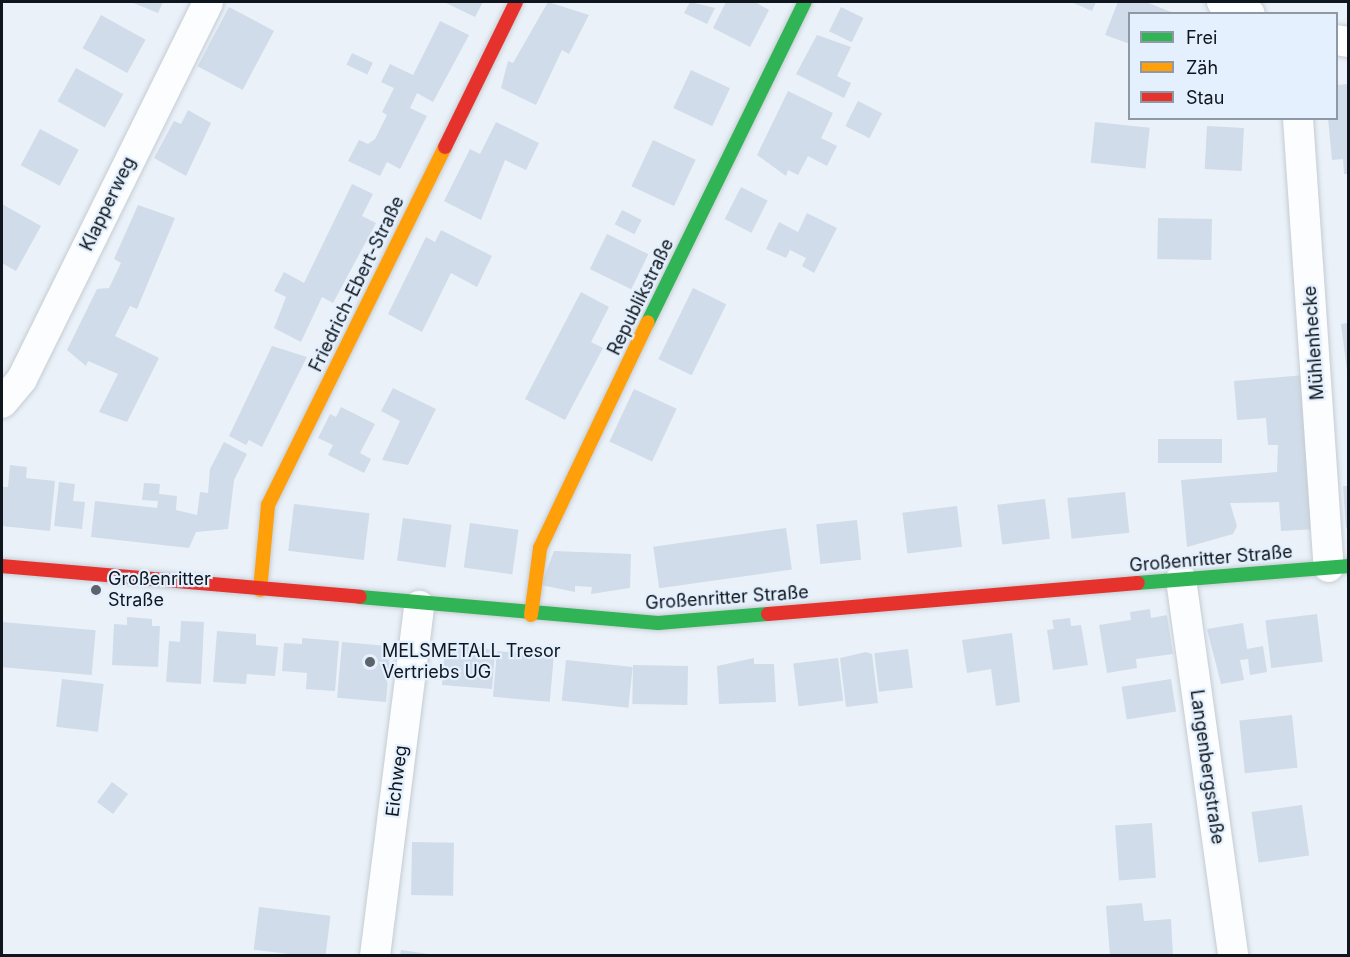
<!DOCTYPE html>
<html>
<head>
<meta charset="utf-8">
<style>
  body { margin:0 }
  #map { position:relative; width:1350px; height:957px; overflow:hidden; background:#eaf1f8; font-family:Inter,sans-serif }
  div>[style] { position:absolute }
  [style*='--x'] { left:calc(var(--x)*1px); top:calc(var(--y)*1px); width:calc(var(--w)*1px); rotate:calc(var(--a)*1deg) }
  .building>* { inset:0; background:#d0dce9; transform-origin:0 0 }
  .roads { filter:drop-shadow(0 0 2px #c5ccd3) drop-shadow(0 0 2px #c5ccd3) }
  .street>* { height:30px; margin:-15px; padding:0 15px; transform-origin:15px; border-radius:15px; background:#fcfdfe }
  .fast>* { height:14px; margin:-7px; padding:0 7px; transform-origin:7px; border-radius:7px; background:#30b455 }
  .slow>* { height:14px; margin:-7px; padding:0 7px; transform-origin:7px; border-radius:7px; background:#ff9f0a }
  .jam>* { height:14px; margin:-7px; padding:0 7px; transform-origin:7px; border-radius:7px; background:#e5322d }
  .dots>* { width:16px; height:16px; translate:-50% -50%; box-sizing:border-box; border:3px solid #e4f0fe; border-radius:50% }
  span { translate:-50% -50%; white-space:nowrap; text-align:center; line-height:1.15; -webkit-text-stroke:4.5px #e4f0fe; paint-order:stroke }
  .street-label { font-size:18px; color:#0f161d }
  .poi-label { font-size:18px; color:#0f161d }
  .left { translate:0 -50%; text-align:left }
  .frame { position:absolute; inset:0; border:3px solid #0f161d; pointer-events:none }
  .legend { position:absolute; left:1128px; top:12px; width:210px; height:108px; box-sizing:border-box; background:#e4f0fe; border:2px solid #8f99a4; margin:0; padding:8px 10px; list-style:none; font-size:18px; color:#0f161d }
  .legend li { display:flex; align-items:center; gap:12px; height:30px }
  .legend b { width:30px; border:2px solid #8f99a4 }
</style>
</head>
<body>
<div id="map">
  <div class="building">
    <div style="clip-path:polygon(131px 2px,163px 2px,158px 13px)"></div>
    <div style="clip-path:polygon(444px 2px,483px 2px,475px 17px)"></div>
    <div style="clip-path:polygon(548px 2px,589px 15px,569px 54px,562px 50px,536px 105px,501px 88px,508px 61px,513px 63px)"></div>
    <div style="clip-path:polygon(690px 2px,715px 8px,707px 24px,684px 13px)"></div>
    <div style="clip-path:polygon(726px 2px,755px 2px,769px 10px,750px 47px,713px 28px)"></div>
    <div style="clip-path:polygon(1071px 2px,1096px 2px,1092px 11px)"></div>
    <div style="clip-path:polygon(1118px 2px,1146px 2px,1176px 14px,1130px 14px,1130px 44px,1105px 35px)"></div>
    <div style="left:229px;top:7px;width:51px;height:67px;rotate:28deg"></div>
    <div style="left:841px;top:7px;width:25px;height:27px;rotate:26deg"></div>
    <div style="left:101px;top:15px;width:51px;height:38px;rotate:29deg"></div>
    <div style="clip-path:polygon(440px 21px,469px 35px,433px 102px,417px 93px,410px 108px,427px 116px,400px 169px,387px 162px,380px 176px,348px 161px,359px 140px,368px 144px,375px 139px,387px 115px,382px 112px,394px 88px,381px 82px,390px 64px,413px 75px)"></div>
    <div style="clip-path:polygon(817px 35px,851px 47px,837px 76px,851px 83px,844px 98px,796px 74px)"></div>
    <div style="left:352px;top:53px;width:23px;height:13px;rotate:25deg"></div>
    <div style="left:76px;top:68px;width:54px;height:38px;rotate:29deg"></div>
    <div style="left:691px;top:70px;width:43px;height:42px;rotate:25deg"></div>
    <div style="clip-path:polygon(1348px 84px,1348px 174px,1344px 174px,1343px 159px,1332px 160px,1328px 118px,1336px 118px,1336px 85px)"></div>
    <div style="clip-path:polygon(788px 91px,833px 113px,821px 138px,837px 146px,827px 166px,808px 156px,798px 175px,788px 170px,786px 176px,757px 155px)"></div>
    <div style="left:858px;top:101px;width:27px;height:28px;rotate:27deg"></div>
    <div style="clip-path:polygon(188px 110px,211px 123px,186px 176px,154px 158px,174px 121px,181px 124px)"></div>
    <div style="clip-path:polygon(496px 122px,539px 143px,526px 170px,505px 160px,481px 220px,444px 201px,470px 149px,480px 154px)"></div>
    <div style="left:1095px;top:122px;width:55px;height:41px;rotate:6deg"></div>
    <div style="left:1207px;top:126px;width:37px;height:43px;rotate:3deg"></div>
    <div style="left:40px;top:129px;width:44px;height:41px;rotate:28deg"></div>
    <div style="left:653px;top:140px;width:47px;height:51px;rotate:25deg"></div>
    <div style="clip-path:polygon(352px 184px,373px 194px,362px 216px,376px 223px,333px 303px,322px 297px,301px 342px,274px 328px,286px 297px,274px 291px,284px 272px,304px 283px)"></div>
    <div style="left:741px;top:187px;width:30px;height:36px;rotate:27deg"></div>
    <div style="clip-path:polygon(2px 204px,41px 226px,16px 271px,2px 263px)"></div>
    <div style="clip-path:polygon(138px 205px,175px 218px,137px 309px,130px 306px,115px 336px,159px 358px,127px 422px,99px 412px,118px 374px,88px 361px,86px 366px,67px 350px,97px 289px,109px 288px,121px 263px,114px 259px)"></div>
    <div style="left:622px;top:210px;width:22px;height:16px;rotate:27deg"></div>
    <div style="clip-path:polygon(807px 213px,837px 228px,814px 273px,802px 266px,806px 258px,790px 250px,786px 258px,766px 249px,779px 222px,798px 232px)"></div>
    <div style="left:1158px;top:218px;width:54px;height:41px;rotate:1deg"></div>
    <div style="clip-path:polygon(441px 230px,492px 256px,477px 287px,451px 273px,422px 332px,388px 314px,426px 237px,435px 242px)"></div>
    <div style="left:607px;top:234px;width:46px;height:39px;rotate:26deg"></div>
    <div style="left:693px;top:288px;width:37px;height:79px;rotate:26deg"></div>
    <div style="clip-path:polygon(581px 292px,609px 307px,591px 342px,603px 348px,565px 420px,525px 399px)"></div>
    <div style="clip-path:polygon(1348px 323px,1348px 370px,1347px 370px,1341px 324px)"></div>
    <div style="clip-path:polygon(272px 346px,307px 357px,262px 447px,249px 440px,246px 445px,229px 436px)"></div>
    <div style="clip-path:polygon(1304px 375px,1316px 529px,1281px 531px,1279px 502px,1230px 503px,1237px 526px,1233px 534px,1187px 547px,1181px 480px,1277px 472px,1278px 445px,1268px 445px,1266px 418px,1237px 420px,1234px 381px)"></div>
    <div style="clip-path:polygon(393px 388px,436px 409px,408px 465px,382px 460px,400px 421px,381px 411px)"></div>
    <div style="left:634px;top:389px;width:47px;height:58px;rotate:25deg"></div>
    <div style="clip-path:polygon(341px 407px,375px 424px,360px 453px,371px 459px,364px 473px,328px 455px,333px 445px,318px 438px,330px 414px,336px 417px)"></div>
    <div style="left:1158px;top:439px;width:64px;height:24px"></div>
    <div style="clip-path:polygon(224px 442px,247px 454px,234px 480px,228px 529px,196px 532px,189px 548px,91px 537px,95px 501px,157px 508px,158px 501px,142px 500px,144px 483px,160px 484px,159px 494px,177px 496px,176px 510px,197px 515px,200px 492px,208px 493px,210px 469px)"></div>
    <div style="clip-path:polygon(10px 465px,27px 467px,26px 478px,55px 481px,50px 531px,2px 526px,2px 487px,8px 487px)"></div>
    <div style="clip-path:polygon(59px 482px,75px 484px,73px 501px,85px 502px,82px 529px,54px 526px)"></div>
    <div style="clip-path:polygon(1343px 486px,1348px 486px,1348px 528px,1346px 528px)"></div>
    <div style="left:1125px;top:492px;width:41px;height:58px;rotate:84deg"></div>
    <div style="left:1045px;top:499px;width:40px;height:48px;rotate:83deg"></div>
    <div style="left:294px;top:504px;width:76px;height:47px;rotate:7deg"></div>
    <div style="left:957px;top:506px;width:41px;height:55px;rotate:83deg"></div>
    <div style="left:403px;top:518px;width:49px;height:43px;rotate:8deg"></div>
    <div style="left:857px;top:520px;width:40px;height:41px;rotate:84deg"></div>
    <div style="left:470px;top:523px;width:49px;height:45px;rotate:8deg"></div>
    <div style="left:786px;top:528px;width:42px;height:134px;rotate:82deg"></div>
    <div style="clip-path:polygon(554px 551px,631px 554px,630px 588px,591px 594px,592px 587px,575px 586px,575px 592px,541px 585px)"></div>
    <div style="clip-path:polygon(1150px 609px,1151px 618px,1167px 615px,1173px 654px,1136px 659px,1137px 668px,1107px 673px,1099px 625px,1131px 620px,1130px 612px)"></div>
    <div style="left:1317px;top:614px;width:48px;height:52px;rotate:83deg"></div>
    <div style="clip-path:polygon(127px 617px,152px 619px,152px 626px,160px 626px,158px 667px,112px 665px,114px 624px,127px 625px)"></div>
    <div style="clip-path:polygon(1070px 618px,1071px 626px,1081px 625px,1088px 665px,1053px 670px,1047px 630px,1054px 629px,1052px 620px)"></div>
    <div style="clip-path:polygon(181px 621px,204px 622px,201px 684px,166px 682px,169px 641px,180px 642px)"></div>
    <div style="left:2px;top:622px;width:94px;height:45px;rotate:5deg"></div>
    <div style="clip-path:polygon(1243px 623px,1247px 649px,1263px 646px,1267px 672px,1250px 675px,1248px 659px,1240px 660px,1244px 680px,1221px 684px,1207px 629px)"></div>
    <div style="clip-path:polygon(217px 631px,256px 634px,256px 645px,278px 647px,275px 676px,247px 674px,246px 684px,213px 682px)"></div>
    <div style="clip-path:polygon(1012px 633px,1020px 702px,996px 706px,991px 669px,967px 673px,962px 640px)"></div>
    <div style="clip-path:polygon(302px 638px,339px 641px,335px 691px,306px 689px,307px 673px,282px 671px,284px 643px,302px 644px)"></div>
    <div style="left:342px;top:642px;width:49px;height:56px;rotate:5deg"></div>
    <div style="clip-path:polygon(461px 642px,495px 651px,492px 689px,442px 685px,445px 647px,460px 648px)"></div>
    <div style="left:908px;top:649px;width:39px;height:34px;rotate:83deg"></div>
    <div style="left:497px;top:651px;width:57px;height:46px;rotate:5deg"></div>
    <div style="clip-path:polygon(866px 652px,872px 654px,878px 703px,846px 707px,840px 658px)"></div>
    <div style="clip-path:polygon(754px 658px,754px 664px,774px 664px,776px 702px,719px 704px,717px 666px)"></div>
    <div style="left:838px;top:658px;width:43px;height:45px;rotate:83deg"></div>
    <div style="left:566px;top:660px;width:67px;height:41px;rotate:6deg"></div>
    <div style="left:688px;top:666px;width:39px;height:55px;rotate:91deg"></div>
    <div style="left:62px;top:679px;width:42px;height:48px;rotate:7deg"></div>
    <div style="left:1171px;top:679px;width:33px;height:50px;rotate:81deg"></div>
    <div style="left:1292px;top:715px;width:53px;height:53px;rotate:84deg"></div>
    <div style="left:112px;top:782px;width:20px;height:25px;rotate:37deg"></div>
    <div style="left:1302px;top:805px;width:51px;height:51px;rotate:82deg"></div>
    <div style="left:1152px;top:823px;width:55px;height:37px;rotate:86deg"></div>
    <div style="left:412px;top:842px;width:42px;height:53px;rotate:1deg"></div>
    <div style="clip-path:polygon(1142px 903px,1144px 921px,1171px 919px,1173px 956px,1110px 956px,1106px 906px)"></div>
    <div style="left:259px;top:907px;width:72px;height:43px;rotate:7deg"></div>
    <div style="clip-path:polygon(401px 950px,429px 954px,429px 956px,400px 956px)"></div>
  </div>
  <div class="roads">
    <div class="street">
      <div style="--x:1222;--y:2;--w:30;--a:23"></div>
      <div style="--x:1336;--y:40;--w:12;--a:9"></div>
      <div style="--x:1298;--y:118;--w:450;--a:86.1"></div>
      <div style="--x:2;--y:403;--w:31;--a:-50"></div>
      <div style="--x:22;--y:379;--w:420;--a:-63.7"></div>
      <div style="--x:1181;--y:579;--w:381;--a:82.1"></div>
      <div style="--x:375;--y:956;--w:353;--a:-82.8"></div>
    </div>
    <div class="fast">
      <div style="--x:648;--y:322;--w:356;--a:-63.9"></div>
      <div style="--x:1138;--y:583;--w:211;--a:-4.6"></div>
      <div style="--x:360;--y:597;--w:299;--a:5"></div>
      <div style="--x:658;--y:623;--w:110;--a:-4.7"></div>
    </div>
    <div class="slow">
      <div style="--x:260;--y:590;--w:85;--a:-84.6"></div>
      <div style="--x:268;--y:505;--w:399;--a:-63.7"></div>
      <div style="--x:531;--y:615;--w:68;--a:-82.3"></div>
      <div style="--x:540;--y:548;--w:250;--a:-64.5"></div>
    </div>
    <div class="jam">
      <div style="--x:445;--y:147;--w:161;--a:-63.9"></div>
      <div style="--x:2;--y:566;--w:359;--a:4.9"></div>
      <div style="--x:768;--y:614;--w:371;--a:-4.8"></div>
    </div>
  </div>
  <div class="dots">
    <div style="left:96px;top:590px;background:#5c636a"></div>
    <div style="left:370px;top:662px;background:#5c636a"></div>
  </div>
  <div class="street-label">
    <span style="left:108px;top:204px;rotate:-64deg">Klapperweg</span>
    <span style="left:357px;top:284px;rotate:-64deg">Friedrich-Ebert-Straße</span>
    <span style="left:641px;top:297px;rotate:-64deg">Republikstraße</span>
    <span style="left:1314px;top:343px;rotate:-94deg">Mühlenhecke</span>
    <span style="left:1211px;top:559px;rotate:-5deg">Großenritter Straße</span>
    <span style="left:727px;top:598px;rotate:-4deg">Großenritter Straße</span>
    <span style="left:1207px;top:767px;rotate:82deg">Langenbergstraße</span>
    <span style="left:397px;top:781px;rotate:-83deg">Eichweg</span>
  </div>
  <div class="poi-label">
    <span class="left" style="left:108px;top:590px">Großenritter<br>Straße</span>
    <span class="left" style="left:382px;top:662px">MELSMETALL Tresor<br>Vertriebs UG</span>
  </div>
  <div class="frame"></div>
  <ul class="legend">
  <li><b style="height:8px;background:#30b455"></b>Frei</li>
  <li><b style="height:8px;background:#ff9f0a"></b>Zäh</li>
  <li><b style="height:8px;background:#e5322d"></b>Stau</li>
  </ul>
</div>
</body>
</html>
